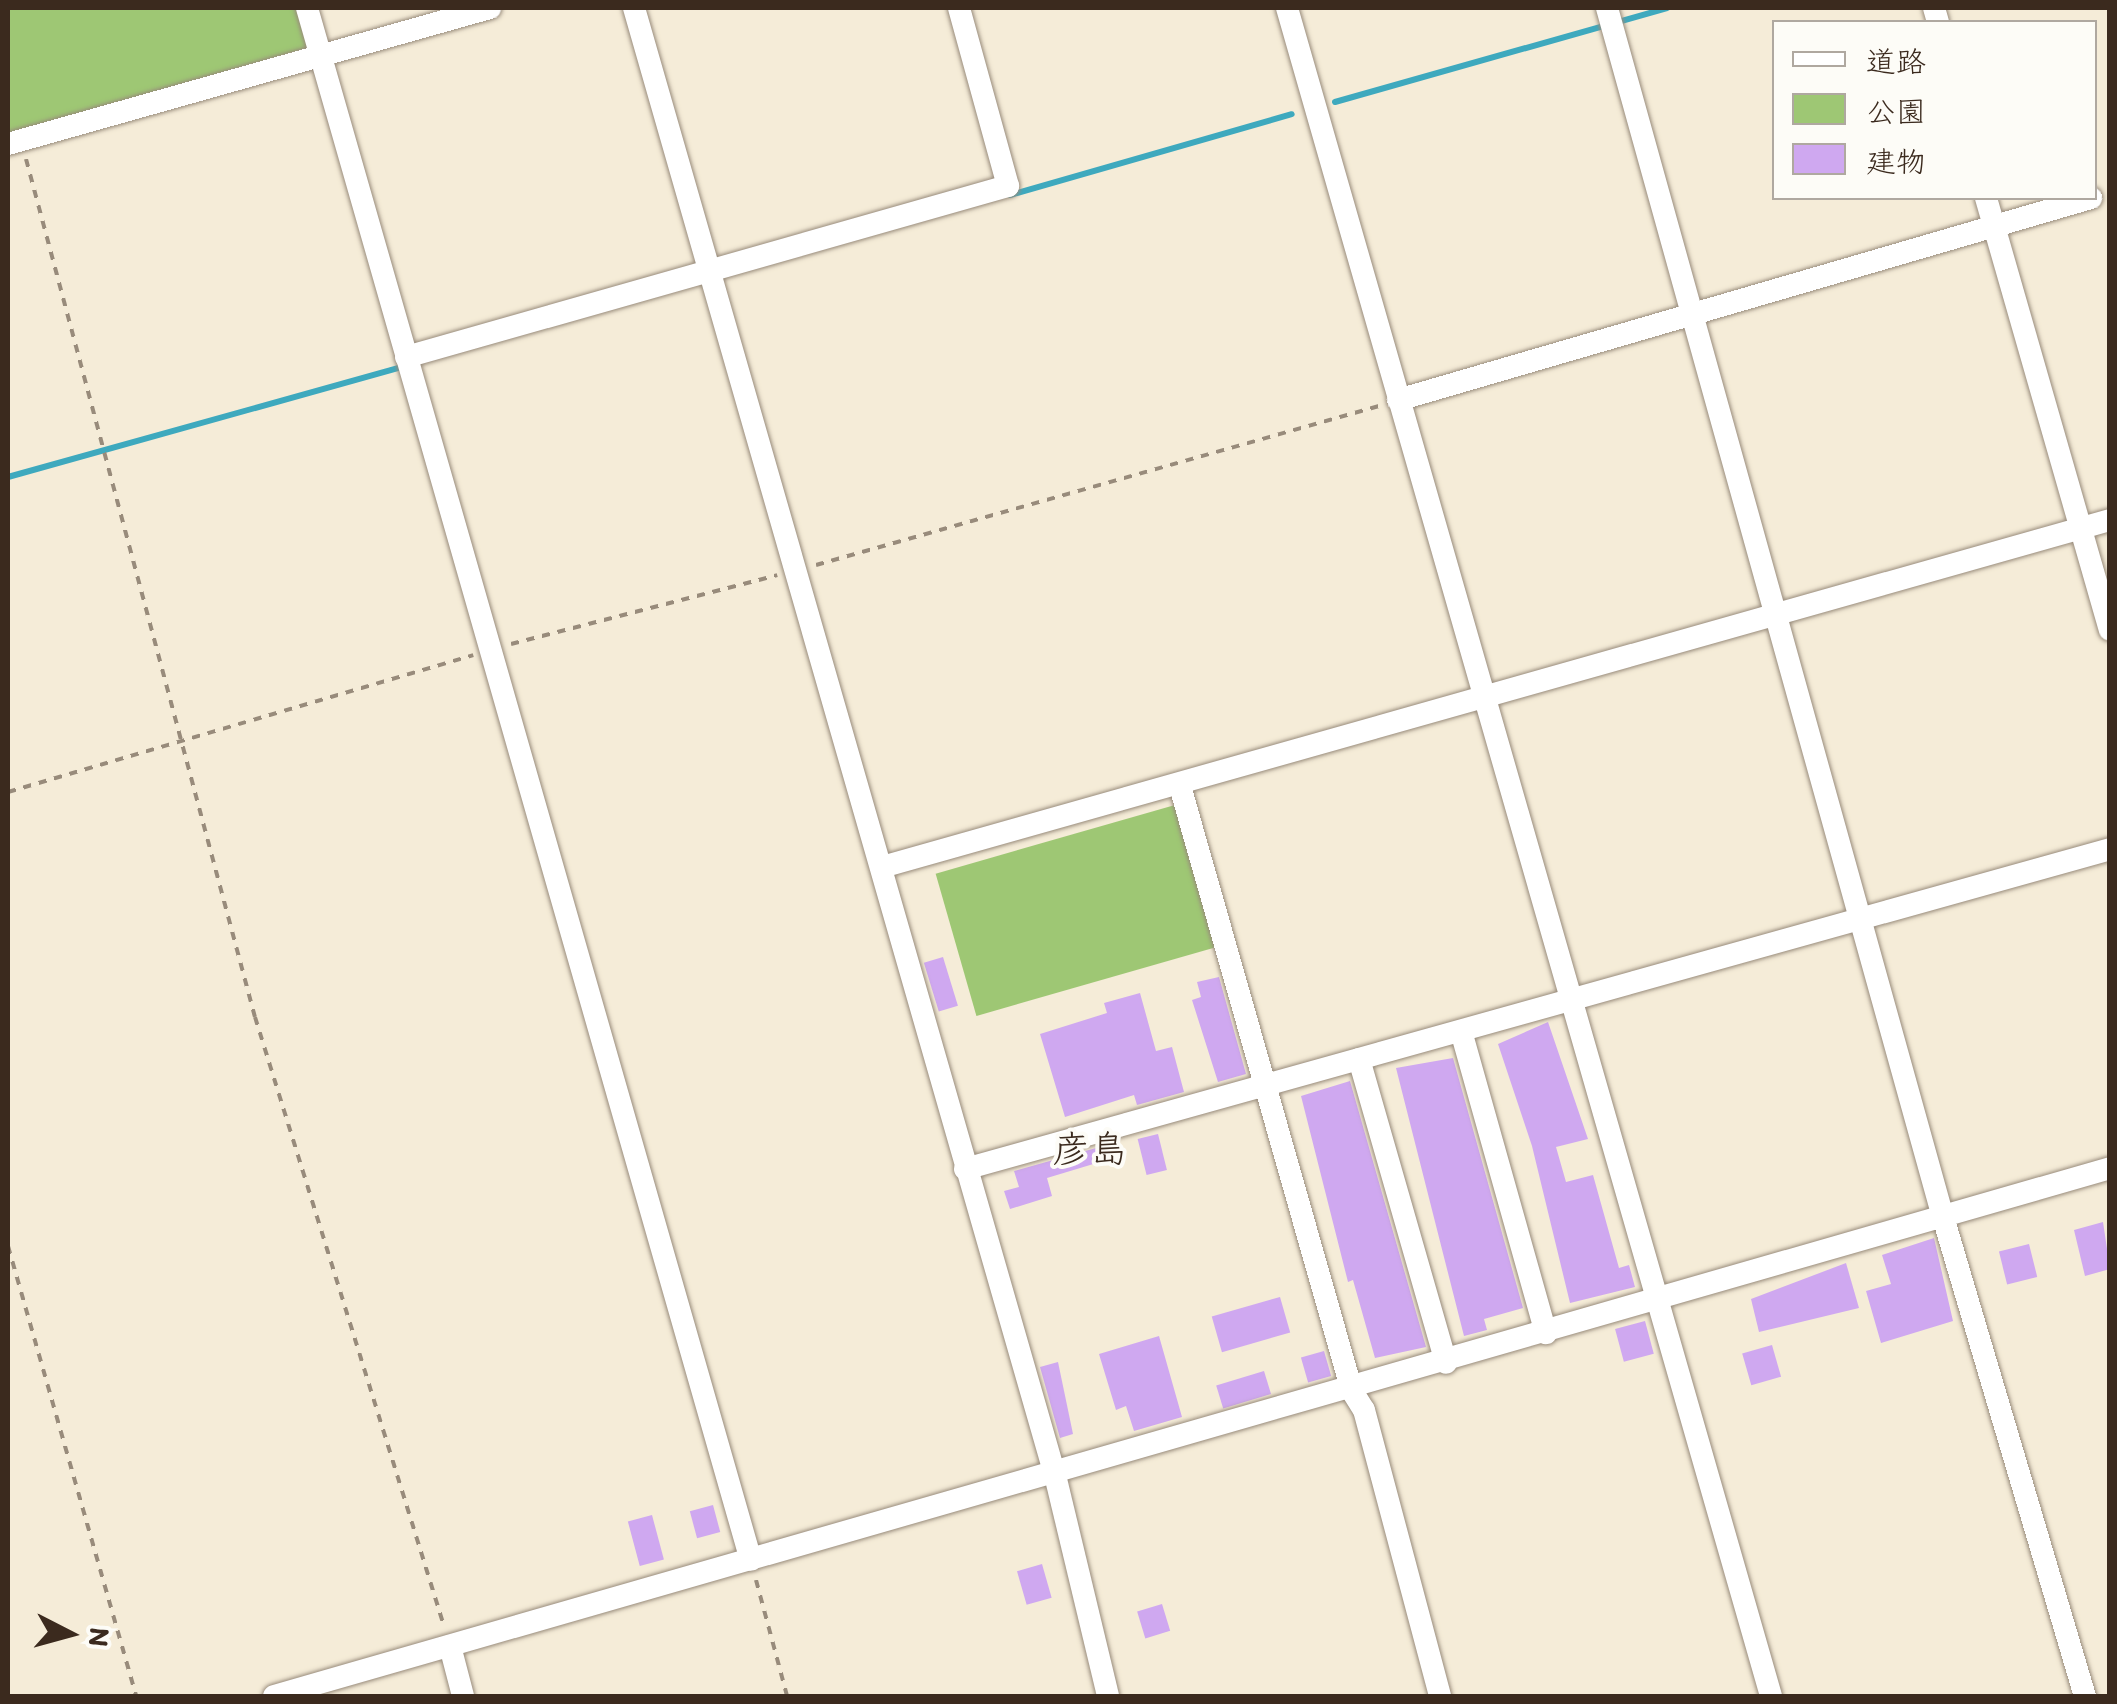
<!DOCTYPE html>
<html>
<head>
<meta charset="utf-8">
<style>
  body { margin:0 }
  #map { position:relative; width:2117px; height:1704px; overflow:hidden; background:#f5ecd8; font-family:Itim,"Klee One",sans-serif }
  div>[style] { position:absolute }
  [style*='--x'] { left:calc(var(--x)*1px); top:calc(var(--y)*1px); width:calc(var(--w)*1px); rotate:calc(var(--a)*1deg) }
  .green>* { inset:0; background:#9ec774; transform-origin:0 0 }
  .stream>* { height:6px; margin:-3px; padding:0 3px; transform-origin:3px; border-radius:3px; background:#3ea9be }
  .building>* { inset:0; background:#cfa8f0; transform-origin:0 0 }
  .path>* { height:4px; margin-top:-2px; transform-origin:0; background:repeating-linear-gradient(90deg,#988b7b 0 8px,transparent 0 16px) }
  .roads { filter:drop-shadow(0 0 2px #988b7b) drop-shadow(0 0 2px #988b7b) }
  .minor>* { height:22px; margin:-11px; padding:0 11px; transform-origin:11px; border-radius:11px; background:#fff }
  span { translate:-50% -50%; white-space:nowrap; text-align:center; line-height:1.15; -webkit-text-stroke:8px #fdfcf7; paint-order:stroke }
  .quarter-label { font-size:38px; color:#3b2a1e }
  .frame { position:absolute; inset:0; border:10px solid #3b2a1e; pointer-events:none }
  .legend { position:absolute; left:1772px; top:20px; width:325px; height:180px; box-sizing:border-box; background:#fdfcf7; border:2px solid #afa8a0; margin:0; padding:12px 18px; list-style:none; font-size:30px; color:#3b2a1e }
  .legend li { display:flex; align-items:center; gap:20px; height:50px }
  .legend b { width:50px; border:2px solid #afa8a0 }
  .north { position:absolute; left:20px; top:1584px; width:100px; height:100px; -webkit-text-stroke:8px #fdfcf7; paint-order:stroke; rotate:96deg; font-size:28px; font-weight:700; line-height:40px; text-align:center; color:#3b2a1e }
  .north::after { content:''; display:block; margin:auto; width:35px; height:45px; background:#3b2a1e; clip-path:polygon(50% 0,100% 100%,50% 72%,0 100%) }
</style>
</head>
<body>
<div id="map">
  <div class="green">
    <div style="clip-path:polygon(8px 8px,299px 8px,310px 47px,8px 134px)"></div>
    <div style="left:1175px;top:805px;width:148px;height:249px;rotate:74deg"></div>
  </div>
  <div class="stream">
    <div style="--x:1335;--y:102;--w:345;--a:-15.8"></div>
    <div style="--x:1010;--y:195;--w:293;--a:-16"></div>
    <div style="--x:8;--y:477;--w:413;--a:-15.6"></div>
  </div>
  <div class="building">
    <div style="left:943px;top:957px;width:51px;height:20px;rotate:73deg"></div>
    <div style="clip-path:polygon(1219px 977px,1246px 1074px,1218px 1082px,1192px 1000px,1201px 997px,1197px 982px)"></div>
    <div style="clip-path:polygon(1140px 993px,1156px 1051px,1172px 1047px,1184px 1092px,1137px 1105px,1134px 1095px,1065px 1117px,1040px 1034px,1107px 1013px,1104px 1003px)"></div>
    <div style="clip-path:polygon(1548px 1022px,1588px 1139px,1556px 1147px,1566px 1182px,1593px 1175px,1619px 1268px,1629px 1265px,1635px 1287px,1570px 1303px,1532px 1146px,1498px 1044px)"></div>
    <div style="clip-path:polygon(1453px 1058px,1523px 1308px,1484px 1319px,1487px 1330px,1464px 1336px,1396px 1068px)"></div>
    <div style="clip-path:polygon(1350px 1081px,1426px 1347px,1375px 1358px,1353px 1280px,1348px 1282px,1301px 1096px)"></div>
    <div style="left:1158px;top:1134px;width:37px;height:21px;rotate:76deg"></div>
    <div style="clip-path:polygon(1096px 1148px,1100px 1162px,1047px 1178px,1052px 1196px,1010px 1209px,1004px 1191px,1019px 1187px,1014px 1171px)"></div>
    <div style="clip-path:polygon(2103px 1222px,2110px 1269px,2085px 1276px,2074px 1230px)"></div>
    <div style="clip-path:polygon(1934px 1238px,1953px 1321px,1881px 1343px,1866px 1291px,1891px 1284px,1882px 1255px)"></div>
    <div style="left:2029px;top:1244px;width:34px;height:31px;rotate:76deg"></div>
    <div style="clip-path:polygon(1846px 1263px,1859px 1308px,1759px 1332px,1751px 1299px)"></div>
    <div style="left:1280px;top:1297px;width:37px;height:71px;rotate:74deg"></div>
    <div style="left:1645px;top:1321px;width:34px;height:31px;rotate:75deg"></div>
    <div style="clip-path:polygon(1159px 1336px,1182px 1417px,1134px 1431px,1126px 1406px,1116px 1410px,1099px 1354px)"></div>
    <div style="left:1772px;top:1345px;width:33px;height:31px;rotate:74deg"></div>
    <div style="left:1324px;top:1351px;width:26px;height:24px;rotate:74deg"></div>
    <div style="clip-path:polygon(1058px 1362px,1073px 1434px,1060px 1438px,1040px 1367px)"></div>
    <div style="left:1264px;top:1371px;width:24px;height:50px;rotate:73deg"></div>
    <div style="left:713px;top:1505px;width:28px;height:24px;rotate:75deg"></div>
    <div style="left:652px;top:1515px;width:46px;height:25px;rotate:75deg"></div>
    <div style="left:1042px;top:1564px;width:35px;height:26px;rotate:74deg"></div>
    <div style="left:1162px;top:1604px;width:28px;height:26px;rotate:73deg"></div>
  </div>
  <div class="path">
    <div style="--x:26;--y:159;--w:888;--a:75.06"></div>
    <div style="--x:255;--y:1017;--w:638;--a:72.76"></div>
    <div style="--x:816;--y:565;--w:585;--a:-15.77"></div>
    <div style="--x:511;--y:644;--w:275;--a:-14.5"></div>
    <div style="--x:8;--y:792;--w:485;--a:-16.4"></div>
    <div style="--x:8;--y:1246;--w:468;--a:74.1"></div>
    <div style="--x:756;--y:1580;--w:120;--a:75"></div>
  </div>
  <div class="roads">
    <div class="minor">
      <div style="--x:307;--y:8;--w:1614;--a:74.04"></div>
      <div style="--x:634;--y:8;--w:1526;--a:73.99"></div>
      <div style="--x:1055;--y:1475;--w:227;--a:76.5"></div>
      <div style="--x:1287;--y:8;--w:1756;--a:74"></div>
      <div style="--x:1607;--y:8;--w:1255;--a:74.47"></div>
      <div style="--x:1943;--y:1217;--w:500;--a:73.5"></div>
      <div style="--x:1934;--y:8;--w:15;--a:74"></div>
      <div style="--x:8;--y:144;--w:501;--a:-15.76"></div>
      <div style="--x:1986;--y:198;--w:449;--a:74"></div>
      <div style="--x:406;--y:357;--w:626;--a:-15.86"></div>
      <div style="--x:1008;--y:186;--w:185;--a:-105.4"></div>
      <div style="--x:1398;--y:400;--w:722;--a:-16.25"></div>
      <div style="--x:1180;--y:786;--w:629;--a:74.13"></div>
      <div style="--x:1352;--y:1391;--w:22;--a:58"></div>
      <div style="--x:1364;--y:1410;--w:296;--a:75.1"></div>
      <div style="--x:882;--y:867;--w:1276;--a:-15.78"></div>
      <div style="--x:1461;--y:1031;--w:314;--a:74.3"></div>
      <div style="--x:1359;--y:1059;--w:316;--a:74"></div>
      <div style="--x:965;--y:1169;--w:1189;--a:-15.61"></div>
      <div style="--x:450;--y:1646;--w:52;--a:75.4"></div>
      <div style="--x:274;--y:1696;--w:1910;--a:-16.04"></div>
    </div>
  </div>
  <div class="quarter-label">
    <span style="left:1090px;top:1150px">彦島</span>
  </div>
  <div class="frame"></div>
  <ul class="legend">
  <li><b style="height:12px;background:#fff"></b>道路</li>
  <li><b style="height:28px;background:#9ec774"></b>公園</li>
  <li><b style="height:28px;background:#cfa8f0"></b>建物</li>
  </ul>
  <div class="north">N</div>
</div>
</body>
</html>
